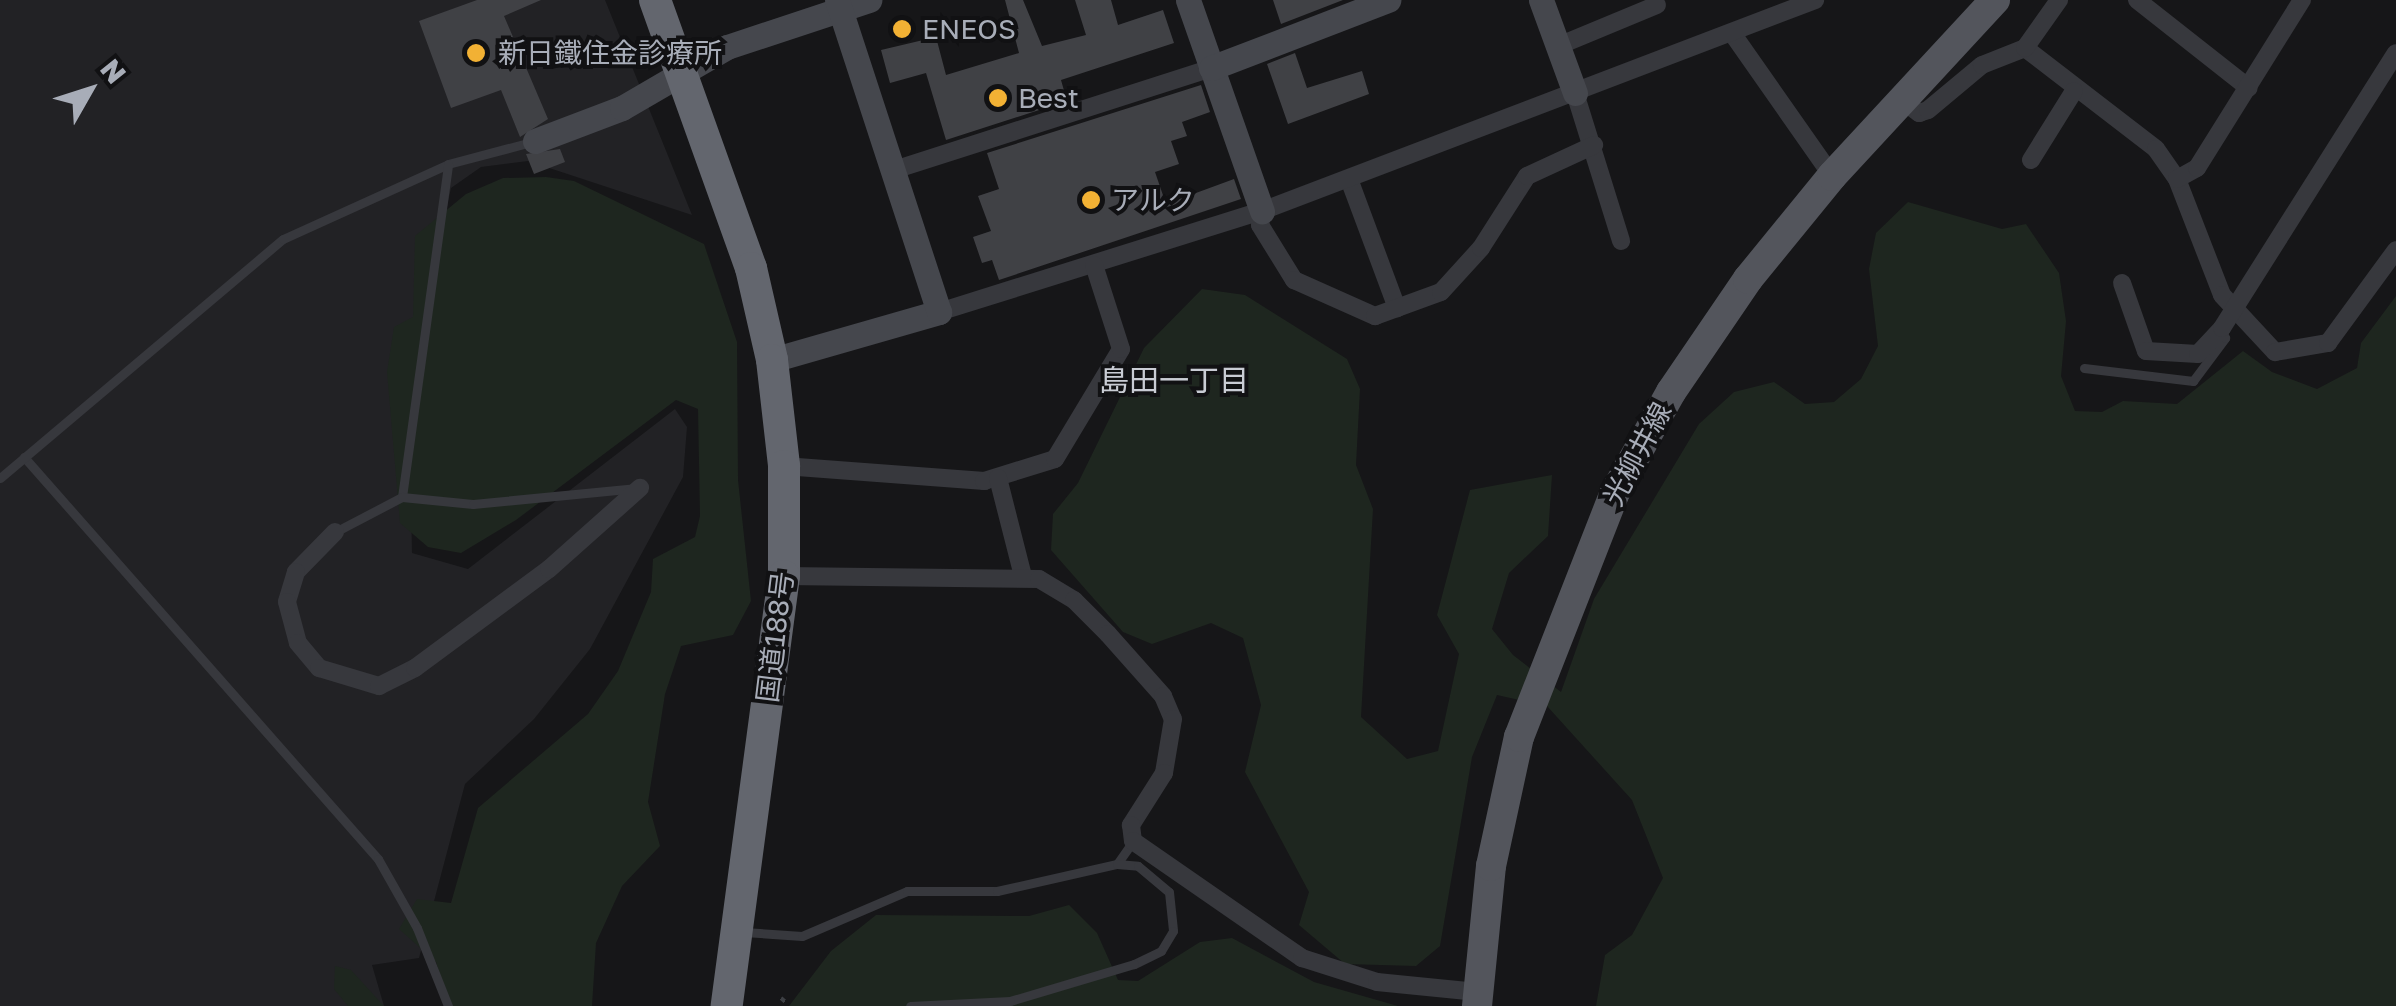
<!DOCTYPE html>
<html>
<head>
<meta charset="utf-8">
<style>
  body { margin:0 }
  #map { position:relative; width:2396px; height:1006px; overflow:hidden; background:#161618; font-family:"Golos Text","Noto Sans JP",sans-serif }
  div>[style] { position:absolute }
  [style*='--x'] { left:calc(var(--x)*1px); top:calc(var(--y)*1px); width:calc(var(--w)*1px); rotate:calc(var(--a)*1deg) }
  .built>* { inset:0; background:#222225 }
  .green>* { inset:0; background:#1e261f }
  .building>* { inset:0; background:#404145 }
  .path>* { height:4px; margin-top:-2px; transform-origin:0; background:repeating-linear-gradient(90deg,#3d3f44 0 5px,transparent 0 13px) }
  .lane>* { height:9px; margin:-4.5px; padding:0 4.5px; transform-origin:4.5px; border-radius:4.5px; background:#37383d }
  .street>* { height:18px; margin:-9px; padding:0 9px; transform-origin:9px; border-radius:9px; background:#37383d }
  .secondary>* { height:25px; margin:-12.5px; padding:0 12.5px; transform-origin:12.5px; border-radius:12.5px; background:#45474d }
  .primary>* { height:30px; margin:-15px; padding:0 15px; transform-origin:15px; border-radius:15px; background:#53555c }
  .highway>* { height:32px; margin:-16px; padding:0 16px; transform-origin:16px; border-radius:16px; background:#63666e }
  .dots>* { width:28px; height:28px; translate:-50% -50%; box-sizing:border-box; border:5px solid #111113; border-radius:50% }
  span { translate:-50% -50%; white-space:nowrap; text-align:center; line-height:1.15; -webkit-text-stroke:8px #111113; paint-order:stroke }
  .poi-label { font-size:28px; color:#a8adb8 }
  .left { translate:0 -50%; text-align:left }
  .street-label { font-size:28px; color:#a8adb8 }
  .neighbourhood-label { font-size:30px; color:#c9ccd4 }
  .north { position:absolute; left:40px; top:40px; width:100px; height:100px; -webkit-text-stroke:8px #111113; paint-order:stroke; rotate:51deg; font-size:28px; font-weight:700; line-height:40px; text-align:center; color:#a8adb8 }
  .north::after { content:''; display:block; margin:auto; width:35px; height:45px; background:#a8adb8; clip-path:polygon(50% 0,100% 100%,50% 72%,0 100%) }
</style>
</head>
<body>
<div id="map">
  <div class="built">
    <div style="clip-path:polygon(0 0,605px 0,692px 215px,528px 161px,481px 167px,451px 188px,409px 388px,412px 553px,468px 569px,675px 409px,687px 427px,683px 477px,590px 649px,534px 719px,465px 784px,419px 958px,372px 965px,384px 1006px,0 1006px)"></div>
  </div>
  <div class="green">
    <div style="clip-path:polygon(546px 177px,574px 181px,704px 244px,737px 342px,738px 480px,751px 601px,733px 635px,681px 646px,665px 694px,648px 802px,660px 846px,622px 886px,596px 943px,592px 1006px,450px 1006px,436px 962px,399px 929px,417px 899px,451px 903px,478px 808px,588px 714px,618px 671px,651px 592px,653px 559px,695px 537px,700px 516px,698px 409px,676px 400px,516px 520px,461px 553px,428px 547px,400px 523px,387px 372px,394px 327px,413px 317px,415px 236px,466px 194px,503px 178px)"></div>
    <div style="clip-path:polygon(1908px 202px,2002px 229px,2026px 224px,2059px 273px,2066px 321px,2061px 376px,2075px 411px,2102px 412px,2123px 401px,2177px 404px,2243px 351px,2272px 372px,2317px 389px,2357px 368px,2361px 343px,2396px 296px,2396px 1006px,1596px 1006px,1605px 955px,1632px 935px,1663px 878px,1632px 800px,1547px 706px,1497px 695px,1472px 757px,1440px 946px,1416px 966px,1345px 964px,1299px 925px,1309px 892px,1245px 772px,1261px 705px,1243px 638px,1211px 623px,1152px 644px,1123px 632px,1051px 550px,1053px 514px,1078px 483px,1144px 348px,1202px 289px,1245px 295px,1347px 359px,1360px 389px,1356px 465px,1373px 509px,1361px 717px,1407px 759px,1438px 751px,1459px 654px,1437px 615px,1470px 490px,1552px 475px,1548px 536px,1509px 573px,1492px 629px,1513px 655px,1561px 692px,1594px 599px,1699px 424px,1734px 392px,1774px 382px,1805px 404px,1834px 402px,1861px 379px,1878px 346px,1869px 269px,1876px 233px)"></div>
    <div style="clip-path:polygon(1069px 905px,1097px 933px,1118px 980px,1138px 981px,1200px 942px,1232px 938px,1314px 982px,1398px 1006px,789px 1006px,831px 951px,876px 915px,1029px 916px)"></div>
    <div style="clip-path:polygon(335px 966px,351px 970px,384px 1006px,348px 1006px,334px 989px)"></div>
  </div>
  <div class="building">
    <div style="clip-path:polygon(477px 0,541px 0,504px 16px,548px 119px,520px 137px,501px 90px,451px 108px,419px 21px)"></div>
    <div style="clip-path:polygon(1005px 0,1023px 0,1042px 46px,1086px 35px,1075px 0,1111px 0,1118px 25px,1163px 10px,1174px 43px,1061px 80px,1067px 101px,946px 140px,926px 73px,890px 83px,881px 50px,936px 37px,946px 75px,1019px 53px)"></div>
    <div style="clip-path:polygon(1273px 0,1343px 0,1281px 24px)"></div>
    <div style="clip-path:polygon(1295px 53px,1307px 88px,1362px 71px,1369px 94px,1288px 124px,1267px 64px)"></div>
    <div style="clip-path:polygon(1201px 85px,1210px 112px,1182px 122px,1187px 136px,1171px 141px,1179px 164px,1155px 172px,1166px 204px,1234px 179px,1241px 199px,999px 280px,992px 260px,982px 263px,973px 237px,991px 231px,978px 196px,999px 189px,987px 153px)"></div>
    <div style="clip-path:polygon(560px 149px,565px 162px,534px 174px,526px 154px)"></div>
  </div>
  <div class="path">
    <div style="--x:781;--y:998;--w:12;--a:42"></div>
  </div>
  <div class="lane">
    <div style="--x:2084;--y:368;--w:110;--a:6.8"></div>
    <div style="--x:2193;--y:381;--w:54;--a:-53.3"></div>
    <div style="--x:2225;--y:338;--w:9;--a:-111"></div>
    <div style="--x:24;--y:457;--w:536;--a:48.63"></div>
    <div style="--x:378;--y:859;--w:79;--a:60.5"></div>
    <div style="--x:417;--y:928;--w:84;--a:68.3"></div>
    <div style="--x:0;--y:478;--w:370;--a:-40.2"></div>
    <div style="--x:283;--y:239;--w:181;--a:-24.4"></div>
    <div style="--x:448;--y:164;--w:90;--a:-14.8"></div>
    <div style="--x:402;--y:497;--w:336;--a:-82.1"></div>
    <div style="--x:335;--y:532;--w:76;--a:-27.6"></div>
    <div style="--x:402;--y:497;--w:71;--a:5.6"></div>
    <div style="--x:473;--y:504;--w:165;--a:-5.6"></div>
    <div style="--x:1117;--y:864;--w:28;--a:-55"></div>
    <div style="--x:744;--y:932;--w:58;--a:3.9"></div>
    <div style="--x:802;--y:936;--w:114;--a:-23.2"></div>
    <div style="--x:907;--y:891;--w:90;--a:0"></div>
    <div style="--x:997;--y:891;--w:123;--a:-12.7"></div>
    <div style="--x:1117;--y:864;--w:21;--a:5"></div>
    <div style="--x:1138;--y:866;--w:40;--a:40"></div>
    <div style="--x:1169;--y:892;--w:39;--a:84"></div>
    <div style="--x:1173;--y:931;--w:23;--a:121"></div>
    <div style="--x:1161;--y:951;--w:30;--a:154"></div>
    <div style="--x:1134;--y:964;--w:129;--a:163.4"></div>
    <div style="--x:1010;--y:1001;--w:100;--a:177.1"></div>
  </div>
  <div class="street">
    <div style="--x:2137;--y:0;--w:142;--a:38.2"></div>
    <div style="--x:1732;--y:33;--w:174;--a:55"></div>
    <div style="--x:1558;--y:46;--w:107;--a:-22.5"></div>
    <div style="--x:2025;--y:48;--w:165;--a:37.6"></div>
    <div style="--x:2156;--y:149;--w:37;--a:55"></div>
    <div style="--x:2177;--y:179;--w:124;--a:68.8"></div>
    <div style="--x:2222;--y:295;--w:78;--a:47.1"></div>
    <div style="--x:2275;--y:352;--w:54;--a:-9.6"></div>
    <div style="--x:2328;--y:343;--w:115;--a:-53.8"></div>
    <div style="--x:1575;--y:93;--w:155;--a:72.7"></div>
    <div style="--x:1900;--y:99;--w:24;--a:36"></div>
    <div style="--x:1919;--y:113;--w:9;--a:-18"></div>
    <div style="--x:1928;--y:110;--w:70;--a:-39.8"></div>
    <div style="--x:1982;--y:65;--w:46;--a:-21.6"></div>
    <div style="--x:2025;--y:48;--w:59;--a:-54.7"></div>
    <div style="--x:2031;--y:160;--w:81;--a:-58.1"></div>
    <div style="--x:894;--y:170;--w:333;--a:-17.8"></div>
    <div style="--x:1349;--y:179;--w:138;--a:69.6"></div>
    <div style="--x:2177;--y:179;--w:23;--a:-29"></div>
    <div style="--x:2197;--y:168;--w:198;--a:-58"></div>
    <div style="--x:1262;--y:211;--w:14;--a:98"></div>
    <div style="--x:1260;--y:225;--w:65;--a:58.3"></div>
    <div style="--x:1294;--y:280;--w:89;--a:24"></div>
    <div style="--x:1375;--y:316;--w:70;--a:-20"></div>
    <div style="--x:1441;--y:292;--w:59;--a:-47.7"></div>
    <div style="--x:1481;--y:248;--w:85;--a:-57.4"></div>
    <div style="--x:1527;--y:176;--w:74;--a:-24.8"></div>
    <div style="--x:2122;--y:283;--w:72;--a:70.6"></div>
    <div style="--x:2146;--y:351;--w:52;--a:3.3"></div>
    <div style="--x:2198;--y:354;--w:35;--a:-47"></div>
    <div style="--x:2222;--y:328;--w:325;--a:-57.7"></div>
    <div style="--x:939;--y:312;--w:338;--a:-17.4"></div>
    <div style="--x:1262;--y:211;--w:592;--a:-20.88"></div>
    <div style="--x:784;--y:466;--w:201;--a:4.3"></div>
    <div style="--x:984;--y:481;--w:74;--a:-17.2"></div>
    <div style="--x:1055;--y:459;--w:128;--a:-59"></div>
    <div style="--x:1121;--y:349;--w:88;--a:-107.8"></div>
    <div style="--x:998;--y:478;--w:101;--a:75.7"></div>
    <div style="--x:335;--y:532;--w:56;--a:134.3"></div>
    <div style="--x:296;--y:572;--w:31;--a:107"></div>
    <div style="--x:287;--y:602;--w:42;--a:75"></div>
    <div style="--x:298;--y:643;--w:33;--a:50"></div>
    <div style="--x:319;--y:668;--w:63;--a:16.7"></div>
    <div style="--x:379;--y:686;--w:40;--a:-26.6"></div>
    <div style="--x:415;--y:668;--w:167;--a:-36.5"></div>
    <div style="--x:549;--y:569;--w:122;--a:-41.7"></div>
    <div style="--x:784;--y:576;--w:255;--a:0.7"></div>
    <div style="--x:1039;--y:579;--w:41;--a:31"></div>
    <div style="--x:1074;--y:600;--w:48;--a:45"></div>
    <div style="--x:1108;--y:634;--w:83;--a:48.4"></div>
    <div style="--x:1163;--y:696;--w:25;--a:67"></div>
    <div style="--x:1173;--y:719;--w:55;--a:99.5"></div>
    <div style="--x:1164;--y:773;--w:62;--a:122.4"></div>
    <div style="--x:1131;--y:825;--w:16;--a:83"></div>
    <div style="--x:1133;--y:841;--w:206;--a:34.7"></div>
    <div style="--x:1302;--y:958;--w:79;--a:17.7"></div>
    <div style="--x:1377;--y:982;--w:101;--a:5.7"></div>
  </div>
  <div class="secondary">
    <div style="--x:1188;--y:0;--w:224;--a:70.7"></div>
    <div style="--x:1541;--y:0;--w:99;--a:69.9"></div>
    <div style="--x:1211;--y:68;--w:190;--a:-21"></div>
    <div style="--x:535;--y:141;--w:93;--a:-20.8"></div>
    <div style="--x:622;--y:108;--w:121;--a:-30.2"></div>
    <div style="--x:727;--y:47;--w:150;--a:-18.3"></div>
    <div style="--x:772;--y:360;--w:174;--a:-16"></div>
    <div style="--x:939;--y:312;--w:328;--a:-108.1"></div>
  </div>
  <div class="primary">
    <div style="--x:1477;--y:1006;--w:141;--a:-84.3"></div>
    <div style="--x:1491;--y:866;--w:132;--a:-77.8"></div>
    <div style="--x:1519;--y:737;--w:261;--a:-68.6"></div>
    <div style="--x:1614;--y:494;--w:117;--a:-60.8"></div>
    <div style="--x:1671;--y:392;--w:137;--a:-55.7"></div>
    <div style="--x:1748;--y:279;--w:133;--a:-50.8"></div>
    <div style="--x:1832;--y:176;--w:240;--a:-47.2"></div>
  </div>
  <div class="highway">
    <div style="--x:655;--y:0;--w:285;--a:70.3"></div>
    <div style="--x:751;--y:268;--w:94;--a:77.1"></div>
    <div style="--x:772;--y:360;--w:107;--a:83.5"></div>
    <div style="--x:784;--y:466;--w:110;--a:90"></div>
    <div style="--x:784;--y:576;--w:434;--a:97.6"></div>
  </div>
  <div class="dots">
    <div style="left:902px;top:29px;background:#f2b134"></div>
    <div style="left:476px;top:53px;background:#f2b134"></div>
    <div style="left:998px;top:98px;background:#f2b134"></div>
    <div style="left:1091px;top:200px;background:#f2b134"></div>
  </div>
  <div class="poi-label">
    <span class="left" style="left:922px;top:29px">ENEOS</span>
    <span class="left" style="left:498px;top:53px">新日鐵住金診療所</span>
    <span class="left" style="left:1018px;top:98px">Best</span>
    <span class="left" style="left:1111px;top:200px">アルク</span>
  </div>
  <div class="street-label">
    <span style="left:1637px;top:454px;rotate:-62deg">光柳井線</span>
    <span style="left:775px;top:637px;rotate:-83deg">国道188号</span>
  </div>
  <div class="neighbourhood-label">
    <span style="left:1174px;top:380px">島田一丁目</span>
  </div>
  <div class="north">N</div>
</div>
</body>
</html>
